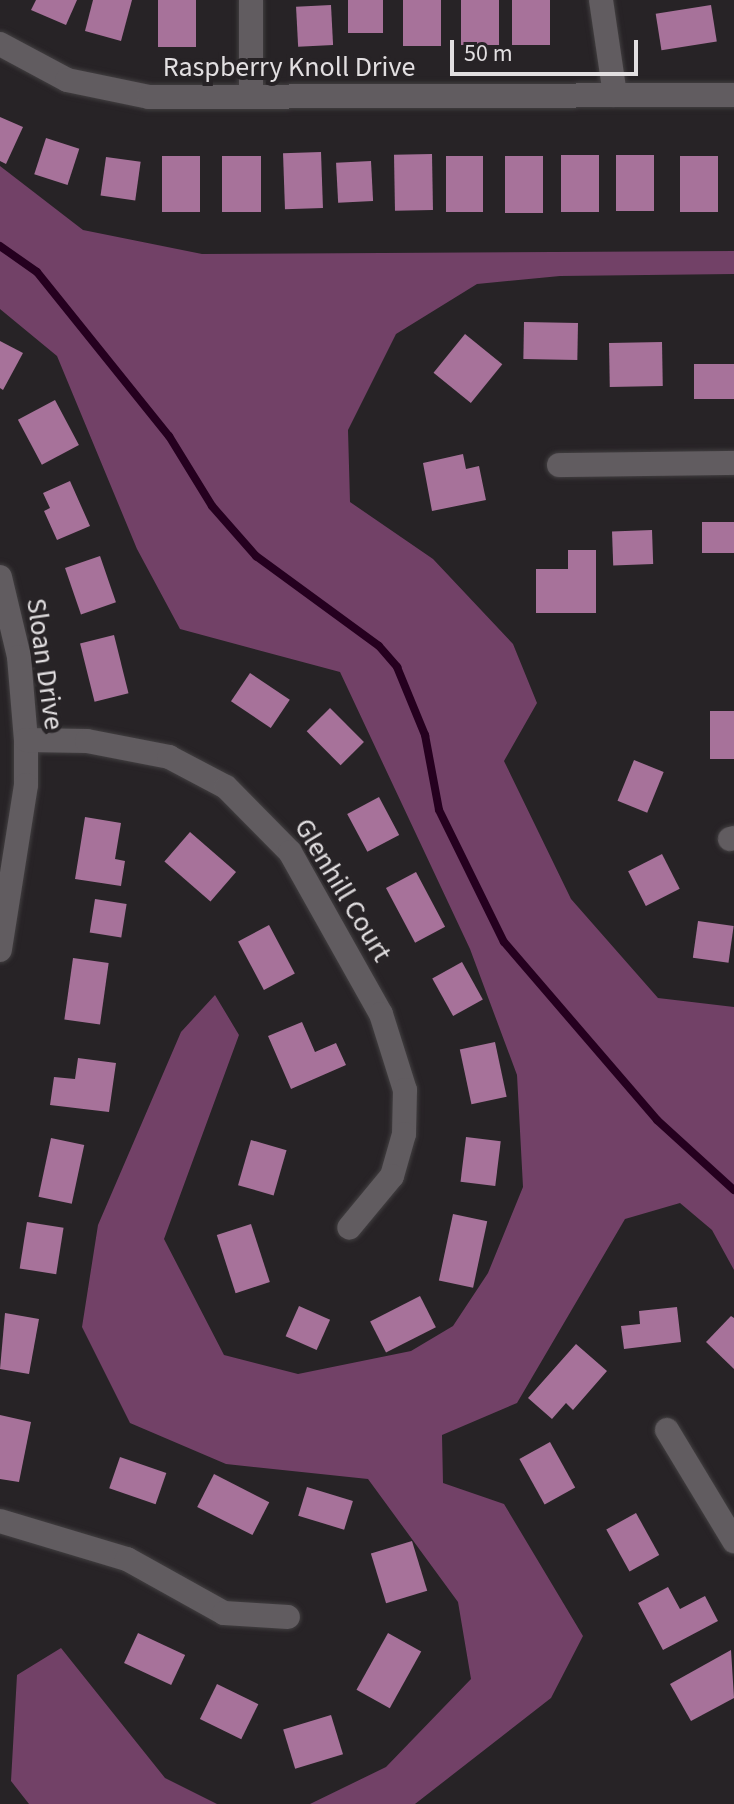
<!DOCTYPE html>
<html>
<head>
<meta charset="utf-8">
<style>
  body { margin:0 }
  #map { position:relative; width:734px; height:1804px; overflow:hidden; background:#272326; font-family:"Source Sans 3",sans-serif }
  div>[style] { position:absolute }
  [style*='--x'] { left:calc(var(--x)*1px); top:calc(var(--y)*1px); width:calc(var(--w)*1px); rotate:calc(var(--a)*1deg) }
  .forest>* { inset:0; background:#724167 }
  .stream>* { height:8px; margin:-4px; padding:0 4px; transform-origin:4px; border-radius:4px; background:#25001f }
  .building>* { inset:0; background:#a7729a; transform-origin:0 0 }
  .roads { filter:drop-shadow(0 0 2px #423f41) drop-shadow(0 0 2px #423f41) }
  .minor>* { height:24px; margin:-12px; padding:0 12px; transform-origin:12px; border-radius:12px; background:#615c60 }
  span { translate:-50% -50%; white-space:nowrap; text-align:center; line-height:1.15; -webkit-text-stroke:8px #272326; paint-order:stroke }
  .street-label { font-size:28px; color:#e2dfe1 }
  .scale { position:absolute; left:450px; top:40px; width:188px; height:36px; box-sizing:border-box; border:4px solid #e2dfe1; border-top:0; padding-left:10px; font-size:24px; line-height:28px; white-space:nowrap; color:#e2dfe1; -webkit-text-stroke:6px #272326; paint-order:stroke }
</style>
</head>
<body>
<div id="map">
  <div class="forest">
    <div style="clip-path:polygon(0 166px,83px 230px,202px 254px,734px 251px,734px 274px,560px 276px,477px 284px,396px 334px,348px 430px,350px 502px,433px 559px,513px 644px,537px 703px,504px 761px,571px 899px,658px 998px,734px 1007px,734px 1270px,712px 1230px,680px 1203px,625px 1219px,517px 1403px,442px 1435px,443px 1483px,504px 1504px,583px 1636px,551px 1698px,415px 1804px,310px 1804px,386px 1767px,471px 1679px,458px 1602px,368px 1479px,226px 1464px,130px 1423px,82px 1327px,98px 1225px,181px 1032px,215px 995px,239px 1035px,164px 1239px,224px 1355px,298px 1374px,411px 1351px,453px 1326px,488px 1273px,523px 1187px,517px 1075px,470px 949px,340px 672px,180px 629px,137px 549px,57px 356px,0 309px)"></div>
    <div style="clip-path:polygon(61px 1648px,165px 1778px,217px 1804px,29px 1804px,11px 1781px,17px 1675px)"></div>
  </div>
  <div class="stream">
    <div style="--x:0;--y:246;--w:45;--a:35.1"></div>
    <div style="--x:37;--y:272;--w:211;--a:51.2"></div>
    <div style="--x:169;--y:436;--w:82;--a:58.4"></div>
    <div style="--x:212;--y:506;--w:67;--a:48.7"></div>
    <div style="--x:256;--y:556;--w:152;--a:36.2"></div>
    <div style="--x:379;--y:646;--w:28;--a:49"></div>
    <div style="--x:397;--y:667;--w:74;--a:67.6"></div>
    <div style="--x:425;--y:735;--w:76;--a:79.4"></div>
    <div style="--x:439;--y:810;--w:147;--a:63.8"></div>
    <div style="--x:504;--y:942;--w:235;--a:49.3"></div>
    <div style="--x:657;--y:1120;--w:104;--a:42.3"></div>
  </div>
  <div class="building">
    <div style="clip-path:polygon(36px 0,77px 0,66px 25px,31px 10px)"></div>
    <div style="clip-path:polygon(93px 0,132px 0,121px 41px,85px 31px)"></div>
    <div style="left:158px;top:0;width:38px;height:47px"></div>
    <div style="left:348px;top:0;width:35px;height:33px"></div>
    <div style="left:403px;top:0;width:38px;height:46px"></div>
    <div style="left:461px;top:0;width:38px;height:45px"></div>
    <div style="left:512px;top:0;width:38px;height:45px"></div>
    <div style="left:331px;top:5px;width:40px;height:35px;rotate:87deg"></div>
    <div style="left:711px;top:5px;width:37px;height:56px;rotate:81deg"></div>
    <div style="clip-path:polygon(0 117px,23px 127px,6px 164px,0 161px)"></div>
    <div style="left:46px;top:138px;width:35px;height:38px;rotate:18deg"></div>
    <div style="left:321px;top:152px;width:56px;height:38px;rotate:88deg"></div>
    <div style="left:432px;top:154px;width:56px;height:38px;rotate:89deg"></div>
    <div style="left:561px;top:155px;width:38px;height:57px"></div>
    <div style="left:616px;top:155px;width:38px;height:56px"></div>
    <div style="left:162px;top:156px;width:38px;height:56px"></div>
    <div style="left:222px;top:156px;width:39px;height:56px"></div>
    <div style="left:446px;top:156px;width:37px;height:56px"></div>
    <div style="left:505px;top:156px;width:38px;height:57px"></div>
    <div style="left:680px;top:156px;width:38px;height:56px"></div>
    <div style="left:106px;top:157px;width:35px;height:39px;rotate:8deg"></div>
    <div style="left:371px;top:161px;width:40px;height:35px;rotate:87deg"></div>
    <div style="left:524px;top:322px;width:54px;height:37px;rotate:1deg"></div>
    <div style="left:465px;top:334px;width:48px;height:50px;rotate:39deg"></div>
    <div style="clip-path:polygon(0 341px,23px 353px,3px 390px,0 388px)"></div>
    <div style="left:662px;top:342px;width:44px;height:53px;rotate:89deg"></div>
    <div style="left:734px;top:364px;width:35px;height:40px;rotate:90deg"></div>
    <div style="left:55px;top:400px;width:51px;height:42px;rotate:62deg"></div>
    <div style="clip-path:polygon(463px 454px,466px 469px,479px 466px,486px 500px,432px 511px,423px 463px)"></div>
    <div style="clip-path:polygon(70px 481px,90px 526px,57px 540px,44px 511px,50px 508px,43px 493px)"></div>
    <div style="left:734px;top:522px;width:31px;height:32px;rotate:90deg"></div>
    <div style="left:652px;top:530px;width:34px;height:40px;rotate:88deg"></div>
    <div style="clip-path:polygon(568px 550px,596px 550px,596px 613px,536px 613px,536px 569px,568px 569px)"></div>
    <div style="left:100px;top:556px;width:49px;height:37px;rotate:71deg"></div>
    <div style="left:114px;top:635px;width:60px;height:35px;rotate:76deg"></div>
    <div style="left:250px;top:673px;width:48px;height:34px;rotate:34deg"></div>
    <div style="left:330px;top:708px;width:48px;height:33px;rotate:45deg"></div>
    <div style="left:710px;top:711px;width:24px;height:48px"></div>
    <div style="left:634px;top:760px;width:32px;height:44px;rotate:22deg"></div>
    <div style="left:379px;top:797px;width:43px;height:36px;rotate:62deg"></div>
    <div style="clip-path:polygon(85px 817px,121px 823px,115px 859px,125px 861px,121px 886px,75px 879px)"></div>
    <div style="left:190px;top:832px;width:61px;height:39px;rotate:41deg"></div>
    <div style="left:662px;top:854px;width:39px;height:38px;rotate:63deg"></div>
    <div style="left:416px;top:872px;width:62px;height:34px;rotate:62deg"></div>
    <div style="left:95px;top:899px;width:32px;height:34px;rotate:9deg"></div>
    <div style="left:698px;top:921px;width:36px;height:37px;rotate:8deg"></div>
    <div style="left:269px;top:925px;width:55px;height:35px;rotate:62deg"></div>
    <div style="left:73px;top:958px;width:36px;height:62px;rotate:8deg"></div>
    <div style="left:462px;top:962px;width:43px;height:34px;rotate:61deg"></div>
    <div style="clip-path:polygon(302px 1022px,315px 1052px,336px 1043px,346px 1065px,291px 1089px,268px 1036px)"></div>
    <div style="left:495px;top:1042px;width:56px;height:36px;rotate:78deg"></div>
    <div style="clip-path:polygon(78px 1058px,116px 1063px,109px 1112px,50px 1105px,54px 1077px,75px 1079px)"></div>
    <div style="left:466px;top:1137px;width:35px;height:45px;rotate:7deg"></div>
    <div style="left:51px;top:1138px;width:34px;height:60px;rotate:12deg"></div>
    <div style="left:251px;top:1140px;width:37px;height:47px;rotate:16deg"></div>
    <div style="left:453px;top:1214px;width:35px;height:68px;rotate:12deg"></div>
    <div style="left:27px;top:1222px;width:37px;height:47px;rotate:9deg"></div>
    <div style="left:251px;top:1224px;width:61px;height:36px;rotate:72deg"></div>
    <div style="left:420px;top:1296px;width:35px;height:56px;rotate:63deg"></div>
    <div style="left:299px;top:1306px;width:34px;height:33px;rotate:24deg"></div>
    <div style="clip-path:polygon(677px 1307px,681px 1342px,624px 1349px,621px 1326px,640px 1324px,639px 1311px)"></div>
    <div style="clip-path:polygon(5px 1313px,39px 1319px,29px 1374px,0 1369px)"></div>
    <div style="clip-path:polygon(731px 1316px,734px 1318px,734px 1369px,706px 1342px)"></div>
    <div style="clip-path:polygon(576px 1344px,607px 1371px,573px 1410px,566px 1403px,552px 1419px,528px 1398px)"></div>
    <div style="clip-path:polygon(0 1415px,31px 1422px,19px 1482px,0 1479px)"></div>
    <div style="left:550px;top:1442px;width:52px;height:35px;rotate:61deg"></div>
    <div style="left:120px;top:1457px;width:49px;height:33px;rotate:19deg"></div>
    <div style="left:214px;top:1474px;width:62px;height:37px;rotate:27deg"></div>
    <div style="left:307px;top:1487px;width:48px;height:30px;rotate:17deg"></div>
    <div style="left:636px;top:1513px;width:48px;height:34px;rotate:61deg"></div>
    <div style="left:412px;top:1541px;width:52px;height:43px;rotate:73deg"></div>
    <div style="clip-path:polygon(668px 1587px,680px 1609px,705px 1596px,718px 1621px,663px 1650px,638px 1603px)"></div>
    <div style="left:138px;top:1633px;width:52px;height:33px;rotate:25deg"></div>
    <div style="left:388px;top:1633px;width:38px;height:65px;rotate:29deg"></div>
    <div style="clip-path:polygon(731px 1650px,734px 1698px,691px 1721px,670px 1684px)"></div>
    <div style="left:217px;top:1684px;width:46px;height:39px;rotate:26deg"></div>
    <div style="left:331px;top:1715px;width:41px;height:50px;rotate:73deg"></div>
  </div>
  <div class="roads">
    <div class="minor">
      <div style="--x:601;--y:0;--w:96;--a:81.6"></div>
      <div style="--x:0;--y:44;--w:76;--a:28.2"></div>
      <div style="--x:67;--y:80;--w:84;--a:11.7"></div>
      <div style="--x:149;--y:97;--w:585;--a:-0.2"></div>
      <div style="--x:251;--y:96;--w:96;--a:-90"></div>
      <div style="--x:559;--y:465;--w:175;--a:-0.7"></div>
      <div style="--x:0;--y:577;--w:82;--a:76.6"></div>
      <div style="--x:19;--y:657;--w:83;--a:85.2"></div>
      <div style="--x:26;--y:740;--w:45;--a:90"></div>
      <div style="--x:26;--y:785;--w:167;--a:99"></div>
      <div style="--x:26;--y:740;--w:61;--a:0.9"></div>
      <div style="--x:87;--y:741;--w:84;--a:11"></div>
      <div style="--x:169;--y:757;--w:64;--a:27.8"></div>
      <div style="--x:226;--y:787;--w:91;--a:45.4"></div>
      <div style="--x:290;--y:852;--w:186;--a:60.7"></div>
      <div style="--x:381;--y:1014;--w:80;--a:72.5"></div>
      <div style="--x:405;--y:1090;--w:44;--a:91.3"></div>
      <div style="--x:404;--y:1134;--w:44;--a:105.9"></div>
      <div style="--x:392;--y:1176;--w:67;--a:129.6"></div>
      <div style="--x:730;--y:839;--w:4;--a:-14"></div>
      <div style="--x:667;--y:1430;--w:130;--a:58.9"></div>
      <div style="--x:0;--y:1521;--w:133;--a:16.7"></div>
      <div style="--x:127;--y:1559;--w:111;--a:29.1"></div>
      <div style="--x:224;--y:1613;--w:64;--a:3.6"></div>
    </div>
  </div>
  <div class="street-label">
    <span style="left:289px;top:67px">Raspberry Knoll Drive</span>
    <span style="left:45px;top:664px;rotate:82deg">Sloan Drive</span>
    <span style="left:343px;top:890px;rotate:59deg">Glenhill Court</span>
  </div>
  <div class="scale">50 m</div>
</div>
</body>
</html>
